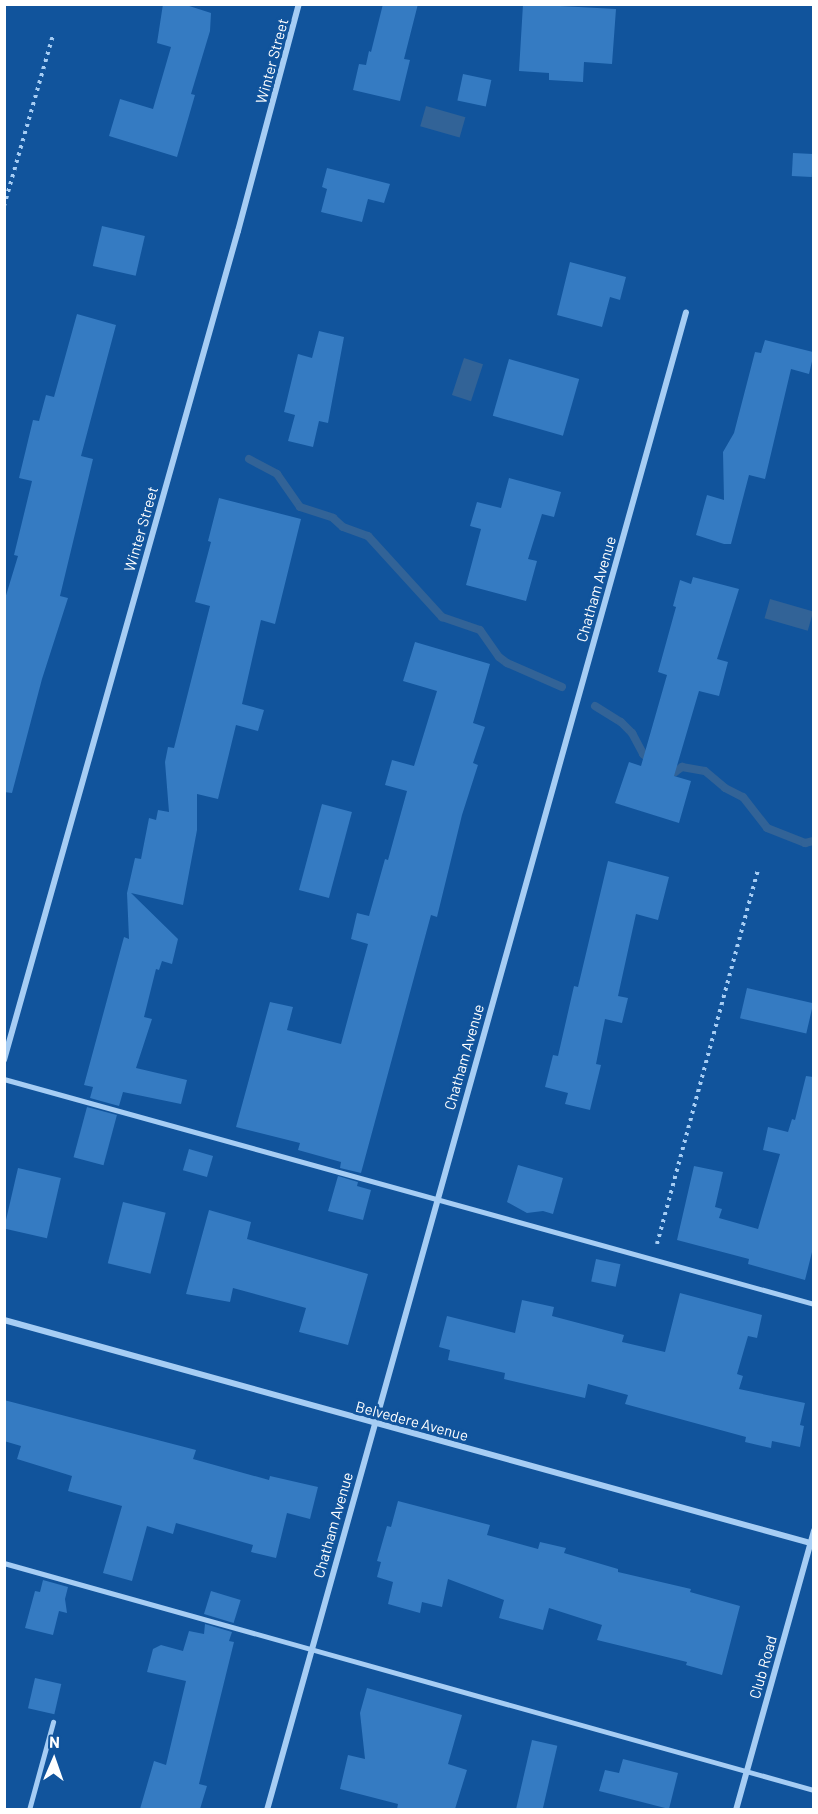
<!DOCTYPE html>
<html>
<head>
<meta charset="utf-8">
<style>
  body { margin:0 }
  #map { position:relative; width:818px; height:1814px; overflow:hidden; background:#11549c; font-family:Barlow,sans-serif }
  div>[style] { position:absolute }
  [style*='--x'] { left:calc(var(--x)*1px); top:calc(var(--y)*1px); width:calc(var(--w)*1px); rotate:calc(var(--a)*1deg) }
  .water>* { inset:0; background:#326397; transform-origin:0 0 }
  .stream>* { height:8px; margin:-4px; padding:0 4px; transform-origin:4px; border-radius:4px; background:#326397 }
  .building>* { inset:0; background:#357bc2; transform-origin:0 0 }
  .path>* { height:4px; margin-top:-2px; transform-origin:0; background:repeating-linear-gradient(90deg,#a6cdf4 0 3px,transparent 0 7.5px) }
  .service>* { height:4.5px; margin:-2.25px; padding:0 2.25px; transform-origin:2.25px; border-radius:2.25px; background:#a6cdf4 }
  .minor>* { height:6px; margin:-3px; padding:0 3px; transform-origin:3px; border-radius:3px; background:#a6cdf4 }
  span { translate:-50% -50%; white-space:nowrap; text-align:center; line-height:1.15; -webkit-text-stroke:6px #11549c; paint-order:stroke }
  .street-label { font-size:15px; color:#fff }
  .frame { position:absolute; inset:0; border:6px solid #fff; pointer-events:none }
  .north { position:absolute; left:24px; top:1730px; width:60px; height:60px; -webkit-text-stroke:4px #11549c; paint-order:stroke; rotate:2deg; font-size:16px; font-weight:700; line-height:24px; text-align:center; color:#fff }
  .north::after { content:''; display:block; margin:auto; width:21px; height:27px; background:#fff; clip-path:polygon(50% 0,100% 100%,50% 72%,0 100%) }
</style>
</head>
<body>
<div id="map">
  <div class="water">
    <div style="left:426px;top:106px;width:41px;height:21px;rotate:16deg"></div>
    <div style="left:464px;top:358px;width:20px;height:39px;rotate:18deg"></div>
    <div style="left:770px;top:599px;width:45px;height:20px;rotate:16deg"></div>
  </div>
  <div class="stream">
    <div style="--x:249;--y:459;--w:32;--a:28"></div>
    <div style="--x:277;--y:474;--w:40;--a:55.1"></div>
    <div style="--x:300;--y:507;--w:35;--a:18"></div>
    <div style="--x:333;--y:518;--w:13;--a:42"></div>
    <div style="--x:343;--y:527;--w:27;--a:20"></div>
    <div style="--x:368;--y:536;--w:110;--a:47.6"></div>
    <div style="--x:442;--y:617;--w:40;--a:18.9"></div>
    <div style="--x:480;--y:630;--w:33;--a:55"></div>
    <div style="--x:499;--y:657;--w:10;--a:37"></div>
    <div style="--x:507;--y:663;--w:60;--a:23.6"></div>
    <div style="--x:595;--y:706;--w:31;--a:32"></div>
    <div style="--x:621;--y:722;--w:16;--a:45"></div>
    <div style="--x:632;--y:733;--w:24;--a:62"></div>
    <div style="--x:643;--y:754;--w:11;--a:41"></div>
    <div style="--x:666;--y:772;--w:9;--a:0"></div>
    <div style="--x:675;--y:772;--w:9;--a:-36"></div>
    <div style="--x:682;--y:767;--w:23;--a:10"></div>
    <div style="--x:705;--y:771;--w:26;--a:40"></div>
    <div style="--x:725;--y:788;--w:20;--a:27"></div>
    <div style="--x:743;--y:797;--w:39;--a:52"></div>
    <div style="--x:767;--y:828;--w:41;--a:21.5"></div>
    <div style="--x:805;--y:843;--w:9;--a:-13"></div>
  </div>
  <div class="building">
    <div style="clip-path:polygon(163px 4px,183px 4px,211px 13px,210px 31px,191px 94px,195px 95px,177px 157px,109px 136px,120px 99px,153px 109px,171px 47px,157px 43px)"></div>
    <div style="clip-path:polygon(383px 4px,418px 4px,404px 59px,410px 60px,400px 101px,353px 90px,359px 64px,366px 65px,369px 51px,371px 52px)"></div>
    <div style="clip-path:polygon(523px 4px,616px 9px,612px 64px,584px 62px,583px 82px,549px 80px,549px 73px,519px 71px)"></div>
    <div style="left:463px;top:74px;width:29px;height:27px;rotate:12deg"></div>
    <div style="left:793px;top:153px;width:20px;height:23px;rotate:3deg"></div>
    <div style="clip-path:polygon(327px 168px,390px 184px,384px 203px,368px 199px,362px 222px,321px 212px,327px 189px,322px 187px)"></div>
    <div style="left:102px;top:226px;width:44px;height:41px;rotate:13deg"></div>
    <div style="clip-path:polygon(570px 262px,626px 277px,620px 300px,610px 297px,602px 327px,557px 315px)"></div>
    <div style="clip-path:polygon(77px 314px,116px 325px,81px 456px,93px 459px,60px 596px,68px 598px,42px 679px,12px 793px,4px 792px,4px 602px,18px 556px,14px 555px,32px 481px,19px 478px,33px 420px,39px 421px,46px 395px,54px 397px)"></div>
    <div style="clip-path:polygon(319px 331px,344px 337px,328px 423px,319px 421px,313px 447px,288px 441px,295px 415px,284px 412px,298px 354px,312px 358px)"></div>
    <div style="clip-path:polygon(765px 340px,813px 352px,813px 357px,809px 374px,791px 369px,765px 479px,749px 475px,731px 544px,724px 544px,696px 535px,707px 495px,724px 500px,723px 452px,734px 433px,755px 352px,761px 353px)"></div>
    <div style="left:509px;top:359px;width:73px;height:59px;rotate:16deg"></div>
    <div style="clip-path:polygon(509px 478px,561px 492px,554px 517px,542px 514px,528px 559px,537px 561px,526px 601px,466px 585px,481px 529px,470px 526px,477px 502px,501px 508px)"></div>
    <div style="clip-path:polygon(219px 498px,301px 519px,275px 624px,261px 620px,242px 704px,264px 710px,258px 731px,236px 725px,218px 799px,197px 794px,197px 830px,183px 905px,131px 893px,178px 939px,172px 964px,162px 961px,159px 970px,156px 969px,144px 1017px,152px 1019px,136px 1068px,187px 1080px,181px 1104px,123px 1092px,119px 1106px,90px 1098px,93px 1087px,84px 1085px,124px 937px,129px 939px,127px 893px,135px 858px,141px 859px,149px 818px,156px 820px,158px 810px,169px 812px,165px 762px,168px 747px,174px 748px,210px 606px,195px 602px,211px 542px,208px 541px)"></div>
    <div style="clip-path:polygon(693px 577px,739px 589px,717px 659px,728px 662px,719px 696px,699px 691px,674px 776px,691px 781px,679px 823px,615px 803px,629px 762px,641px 766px,667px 675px,658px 672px,676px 607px,673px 606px,680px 580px,691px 584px)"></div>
    <div style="clip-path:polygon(415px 642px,490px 664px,473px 723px,485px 727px,473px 763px,478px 765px,462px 815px,437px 917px,431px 915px,361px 1173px,340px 1168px,341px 1162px,298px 1150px,300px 1143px,236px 1127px,270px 1002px,293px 1007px,287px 1030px,341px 1044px,368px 944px,351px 939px,357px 913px,369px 916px,385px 859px,388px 860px,407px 791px,385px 785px,392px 760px,414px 766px,437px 691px,403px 681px)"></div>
    <div style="left:322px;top:804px;width:31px;height:89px;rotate:15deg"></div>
    <div style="clip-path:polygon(608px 861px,669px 877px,658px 920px,636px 914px,618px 996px,628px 998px,622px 1023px,605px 1019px,596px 1064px,601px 1065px,590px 1110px,565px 1104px,568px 1093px,545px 1087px,553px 1055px,558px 1056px,574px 986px,578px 987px)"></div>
    <div style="left:747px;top:988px;width:68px;height:31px;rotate:13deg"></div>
    <div style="clip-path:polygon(806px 1076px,813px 1077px,813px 1248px,805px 1280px,748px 1264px,749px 1259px,677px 1240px,694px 1166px,723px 1172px,715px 1207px,722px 1209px,719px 1218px,758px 1229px,780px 1154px,763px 1150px,768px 1127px,788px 1132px,792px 1119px,795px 1120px)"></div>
    <div style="left:87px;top:1107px;width:31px;height:52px;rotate:15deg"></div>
    <div style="left:189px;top:1149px;width:25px;height:22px;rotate:16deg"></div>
    <div style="clip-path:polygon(518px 1165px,563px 1178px,553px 1214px,543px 1211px,527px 1213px,507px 1202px)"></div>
    <div style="left:18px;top:1168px;width:44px;height:62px;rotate:13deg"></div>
    <div style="clip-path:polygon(338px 1176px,358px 1182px,357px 1186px,371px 1190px,363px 1220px,328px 1211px)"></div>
    <div style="left:123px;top:1202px;width:44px;height:63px;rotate:14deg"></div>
    <div style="clip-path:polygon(209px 1210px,251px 1222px,247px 1239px,368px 1274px,348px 1345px,299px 1332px,306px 1308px,233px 1288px,230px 1302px,186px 1294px)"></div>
    <div style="left:596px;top:1259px;width:25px;height:23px;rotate:12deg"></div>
    <div style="clip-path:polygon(680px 1293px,762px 1315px,757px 1338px,748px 1336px,737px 1374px,743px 1376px,739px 1389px,805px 1403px,800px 1425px,804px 1426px,800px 1447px,772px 1441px,771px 1448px,745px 1442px,746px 1437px,625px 1404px,628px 1395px,588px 1384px,585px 1398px,504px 1379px,505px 1373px,448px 1360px,450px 1350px,439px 1347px,447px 1316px,515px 1333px,522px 1300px,554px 1307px,552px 1316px,624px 1335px,622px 1342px,665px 1352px)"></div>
    <div style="clip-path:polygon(4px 1400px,196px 1450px,193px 1459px,269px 1480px,270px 1476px,318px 1487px,310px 1519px,287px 1513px,276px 1558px,251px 1552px,253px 1545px,176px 1523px,173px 1534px,147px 1526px,132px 1581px,103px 1573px,122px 1506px,68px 1491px,72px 1476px,17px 1459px,21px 1446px,4px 1441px)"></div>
    <div style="clip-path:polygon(398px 1501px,490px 1525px,487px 1535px,538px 1549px,540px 1542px,566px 1548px,564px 1553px,618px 1569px,618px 1572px,691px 1589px,690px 1592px,740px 1606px,722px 1675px,686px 1665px,687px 1662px,597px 1640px,602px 1625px,549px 1608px,543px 1630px,499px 1618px,504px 1600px,448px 1579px,442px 1607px,422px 1602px,420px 1613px,388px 1604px,393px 1582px,377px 1577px,381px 1562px,377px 1561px,387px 1526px,391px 1527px)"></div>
    <div style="clip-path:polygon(43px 1580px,68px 1587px,65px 1599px,67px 1613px,59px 1611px,53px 1635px,25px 1628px,35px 1591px,40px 1592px)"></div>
    <div style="left:211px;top:1591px;width:31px;height:24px;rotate:17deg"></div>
    <div style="clip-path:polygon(205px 1624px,232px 1632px,229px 1641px,234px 1642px,199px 1784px,207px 1786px,200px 1809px,140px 1809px,154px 1761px,166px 1765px,186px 1681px,147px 1672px,153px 1649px,161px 1645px,183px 1651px,189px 1631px,204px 1634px)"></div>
    <div style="left:35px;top:1678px;width:27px;height:31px;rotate:13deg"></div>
    <div style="clip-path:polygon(367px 1688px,462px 1715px,448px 1764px,467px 1770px,455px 1809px,397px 1809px,398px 1804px,340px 1789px,348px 1755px,365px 1759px,360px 1713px)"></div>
    <div style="left:532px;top:1740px;width:26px;height:72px;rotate:13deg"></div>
    <div style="clip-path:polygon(623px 1759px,678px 1773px,669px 1809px,599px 1791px,605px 1770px,619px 1773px)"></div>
  </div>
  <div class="path">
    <div style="--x:4;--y:206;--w:178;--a:-74"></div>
    <div style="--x:657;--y:1244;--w:387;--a:-74.9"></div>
  </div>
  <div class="service">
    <div style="--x:4;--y:1079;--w:841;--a:15.52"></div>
    <div style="--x:4;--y:1563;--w:841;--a:15.66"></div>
    <div style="--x:29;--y:1810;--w:91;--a:-74.7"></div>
  </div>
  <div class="minor">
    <div style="--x:4;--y:1060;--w:861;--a:-74.24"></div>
    <div style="--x:238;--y:231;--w:235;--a:-75"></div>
    <div style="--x:4;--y:1320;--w:840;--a:15.46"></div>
    <div style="--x:267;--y:1810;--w:1555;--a:-74.37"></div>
    <div style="--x:736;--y:1810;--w:290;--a:-74.4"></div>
  </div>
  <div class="street-label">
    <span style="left:272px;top:61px;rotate:-75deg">Winter Street</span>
    <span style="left:141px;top:529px;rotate:-74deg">Winter Street</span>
    <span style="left:596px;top:589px;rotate:-74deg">Chatham Avenue</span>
    <span style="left:464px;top:1057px;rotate:-74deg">Chatham Avenue</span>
    <span style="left:412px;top:1421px;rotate:15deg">Belvedere Avenue</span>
    <span style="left:333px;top:1525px;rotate:-74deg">Chatham Avenue</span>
    <span style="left:763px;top:1667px;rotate:-74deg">Club Road</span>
  </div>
  <div class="frame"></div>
  <div class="north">N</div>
</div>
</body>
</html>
